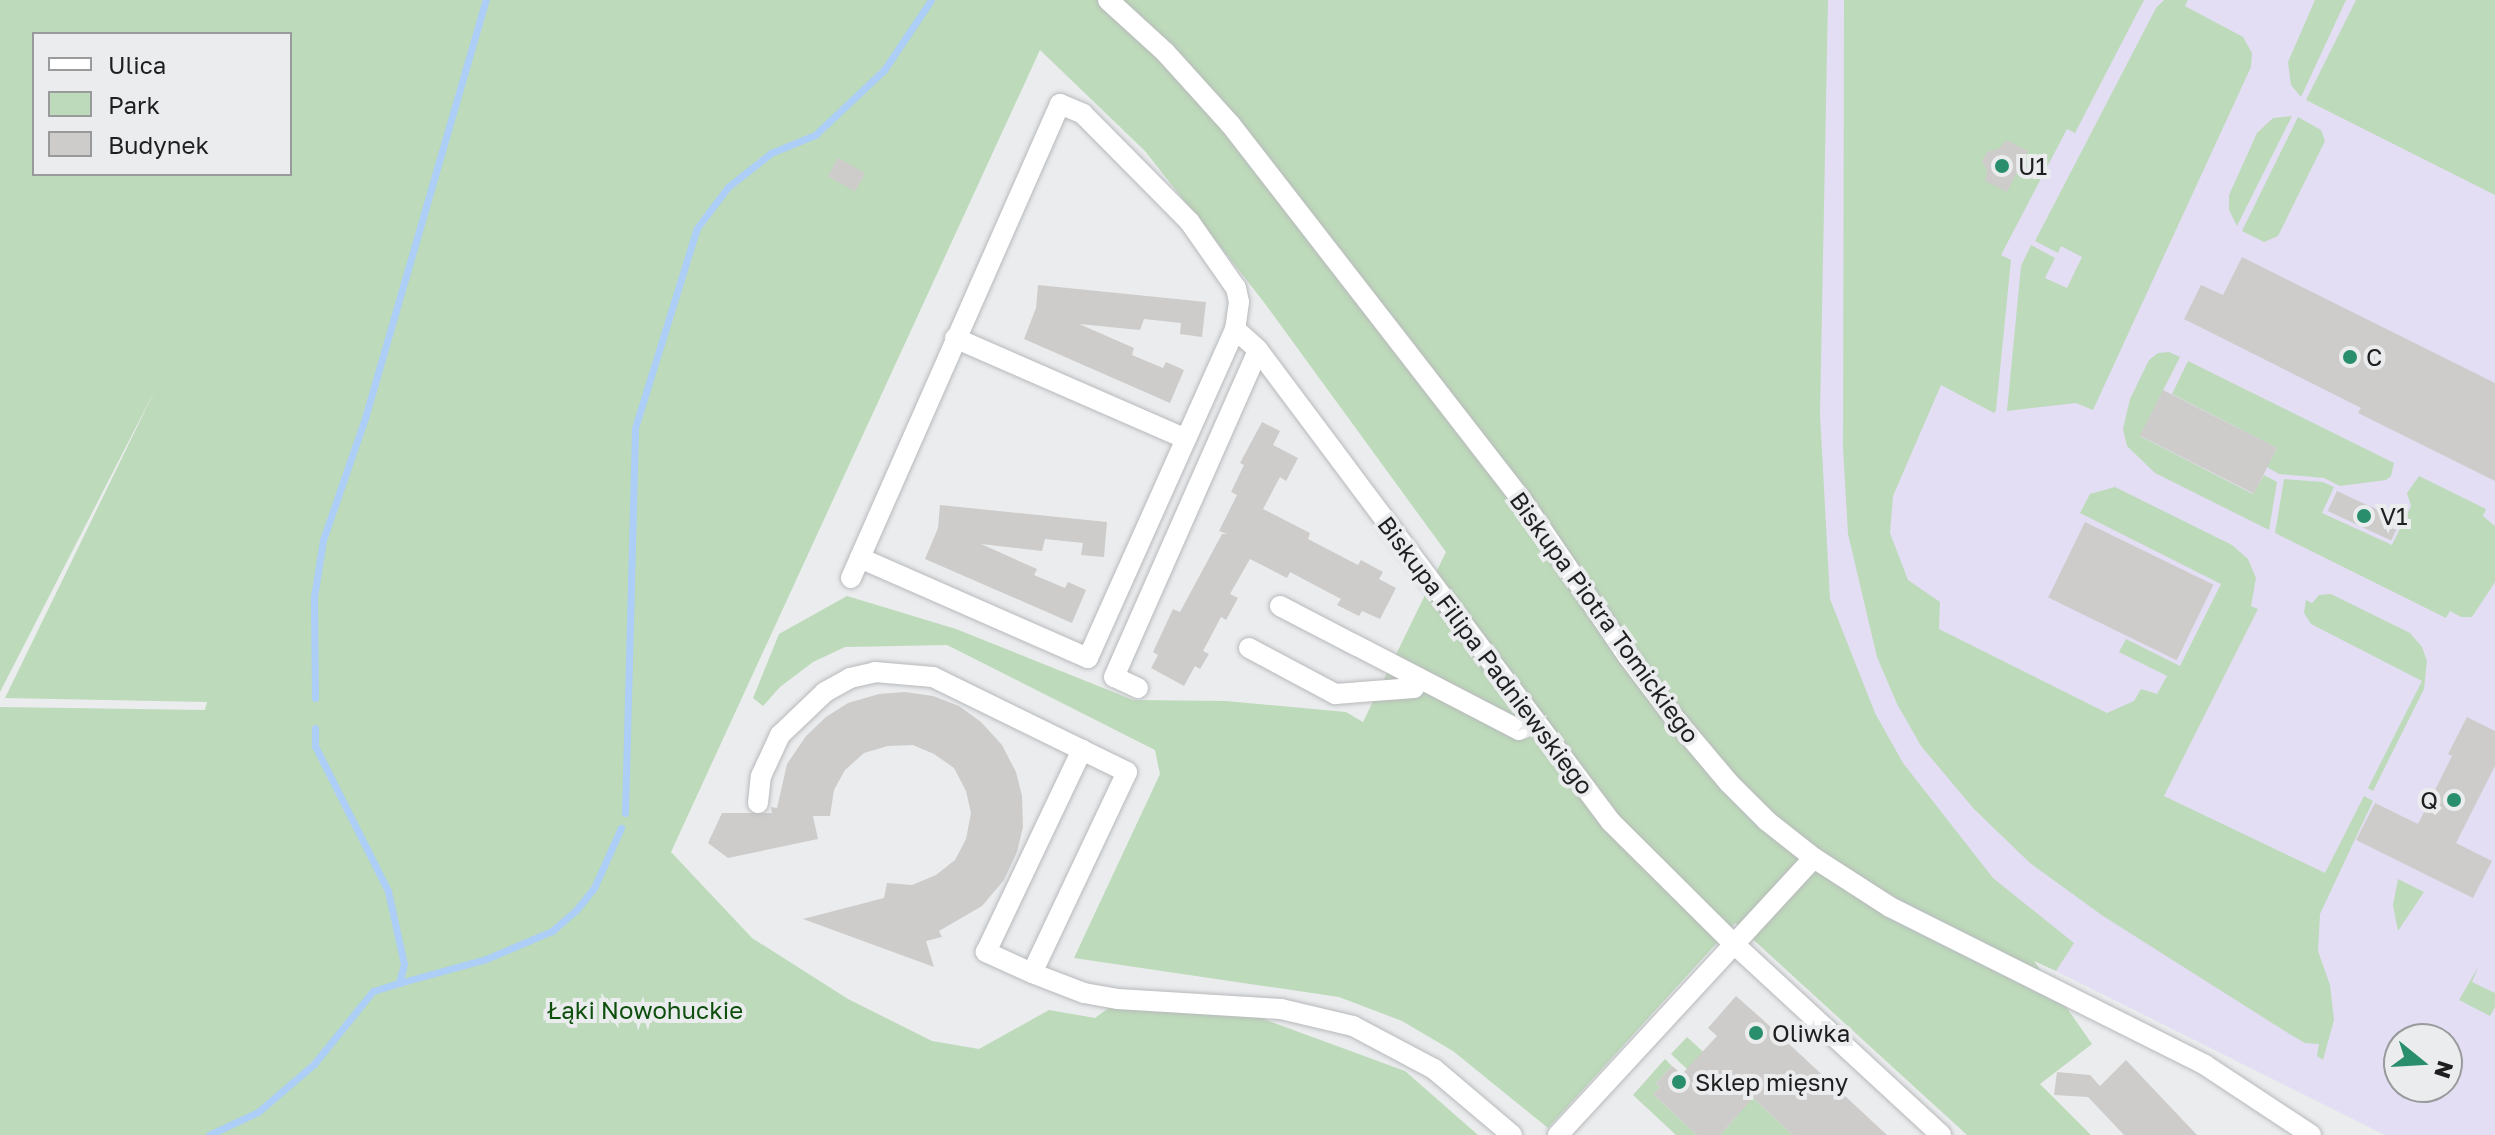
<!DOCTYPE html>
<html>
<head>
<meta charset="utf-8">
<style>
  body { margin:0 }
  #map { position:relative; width:2495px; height:1135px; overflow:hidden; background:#eaecee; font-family:"Golos Text",sans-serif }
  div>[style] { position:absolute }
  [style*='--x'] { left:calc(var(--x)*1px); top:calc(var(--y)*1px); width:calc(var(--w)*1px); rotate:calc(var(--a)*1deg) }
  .industrial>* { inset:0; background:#e4def4 }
  .green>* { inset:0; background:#bddaba }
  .stream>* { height:7px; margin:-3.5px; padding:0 3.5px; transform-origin:3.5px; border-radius:3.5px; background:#accef7 }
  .building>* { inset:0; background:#ceccca; transform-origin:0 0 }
  .roads { filter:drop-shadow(0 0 2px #b8b9bb) drop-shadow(0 0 2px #b8b9bb) }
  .minor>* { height:20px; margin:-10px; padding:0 10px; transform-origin:10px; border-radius:10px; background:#fff }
  .dots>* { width:22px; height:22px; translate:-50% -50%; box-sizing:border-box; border:4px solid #eaecee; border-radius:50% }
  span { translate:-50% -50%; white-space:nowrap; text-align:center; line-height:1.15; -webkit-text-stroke:8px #eaecee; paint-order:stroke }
  .poi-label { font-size:24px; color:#1f1f20 }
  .left { translate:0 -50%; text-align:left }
  .right { translate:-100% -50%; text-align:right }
  .street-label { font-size:24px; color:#1f1f20 }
  .park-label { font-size:24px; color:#0e4f0d }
  .legend { position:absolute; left:32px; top:32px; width:260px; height:144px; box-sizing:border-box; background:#eaecee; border:2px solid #999a9c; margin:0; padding:10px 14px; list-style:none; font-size:24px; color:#1f1f20 }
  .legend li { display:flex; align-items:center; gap:16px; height:40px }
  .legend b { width:40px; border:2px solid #999a9c }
  .north { position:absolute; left:2383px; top:1023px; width:80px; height:80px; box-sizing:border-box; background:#eaecee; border:2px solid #999a9c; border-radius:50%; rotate:108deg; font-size:22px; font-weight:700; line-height:32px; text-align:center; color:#1f1f20 }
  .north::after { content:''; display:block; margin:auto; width:28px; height:36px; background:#288e6b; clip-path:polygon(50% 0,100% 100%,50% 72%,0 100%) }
</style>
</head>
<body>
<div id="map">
  <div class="industrial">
    <div style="clip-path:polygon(evenodd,1763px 0,2495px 0,2495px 1135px,2385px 1135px,2032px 959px,1851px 788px,1763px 0,2399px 1039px,2447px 1039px,2447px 1087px,2399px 1087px,2399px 1039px)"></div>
  </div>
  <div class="green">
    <div style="clip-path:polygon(evenodd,0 0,1828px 0,1820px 414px,1830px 599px,1875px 713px,1903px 763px,1993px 878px,2074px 943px,2056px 971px,2034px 961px,2092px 1044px,2040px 1084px,2091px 1135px,1967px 1135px,1735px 923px,1548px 1128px,1453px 1051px,1402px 1021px,1339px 997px,1074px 958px,1160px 774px,1155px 750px,947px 645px,845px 647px,813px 662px,780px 687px,763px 706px,753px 698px,779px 634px,847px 596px,956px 629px,1133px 700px,1226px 701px,1346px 712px,1363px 722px,1446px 552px,1263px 301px,1145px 151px,1040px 50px,671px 852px,752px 938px,848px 999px,932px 1041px,979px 1049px,1049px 1010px,1095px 1018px,1110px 1007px,1258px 1017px,1405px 1071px,1478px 1135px,0 1135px,0 707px,205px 710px,207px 702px,5px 698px,156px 388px,0 692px,0 0,34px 34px,290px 34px,290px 174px,34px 174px,34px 34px)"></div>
    <div style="clip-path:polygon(1844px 0,2144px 0,2075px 133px,2067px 129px,2001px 255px,2011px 260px,1996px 410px,1994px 413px,1941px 385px,1893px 496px,1890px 533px,1908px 580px,1940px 602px,1939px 629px,2107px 713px,2134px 701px,2141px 689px,2157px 694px,2167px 676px,2119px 652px,2126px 639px,2180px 666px,2221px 584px,2080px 513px,2090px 494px,2115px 487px,2232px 545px,2248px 559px,2256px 578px,2251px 606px,2258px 609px,2164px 796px,2325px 873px,2364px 796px,2373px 801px,2320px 914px,2318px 951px,2330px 985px,2334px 1020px,2323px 1060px,2317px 1056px,2319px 1044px,2305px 1043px,2291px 1035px,2103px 916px,2030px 863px,1974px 809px,1921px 746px,1897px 704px,1877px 657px,1848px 534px,1843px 448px)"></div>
    <div style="clip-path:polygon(2164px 0,2188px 0,2185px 6px,2243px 37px,2252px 53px,2251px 67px,2093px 410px,2076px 403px,2007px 411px,2021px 266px,2031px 245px,2055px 258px,2045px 278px,2067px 288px,2082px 257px,2061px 246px,2058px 253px,2035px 241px,2156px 8px)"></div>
    <div style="clip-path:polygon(2315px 0,2346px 0,2301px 97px,2291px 85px,2288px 62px)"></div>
    <div style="clip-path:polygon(2356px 0,2495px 0,2495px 195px,2306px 100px)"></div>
    <div style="clip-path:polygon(2292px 116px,2237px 226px,2229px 210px,2229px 195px,2257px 133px,2273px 118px)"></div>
    <div style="clip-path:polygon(2298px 117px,2321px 130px,2325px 141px,2278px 236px,2264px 242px,2242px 231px)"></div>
    <div style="clip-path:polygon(2169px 352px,2180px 357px,2140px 436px,2253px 494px,2264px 475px,2277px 482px,2269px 530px,2155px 473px,2127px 446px,2123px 429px,2130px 399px,2149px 360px,2158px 353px)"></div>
    <div style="clip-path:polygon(2188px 361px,2394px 463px,2391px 476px,2386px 480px,2340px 486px,2324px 478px,2279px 474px,2267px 467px,2277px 448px,2172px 394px)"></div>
    <div style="clip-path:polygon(2419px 476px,2486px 509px,2483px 516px,2495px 526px,2495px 582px,2472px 617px,2461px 617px,2450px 611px,2446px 618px,2275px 533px,2284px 479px,2323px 482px,2334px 487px,2322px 513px,2392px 545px,2411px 506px,2407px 493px)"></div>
    <div style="clip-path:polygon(2331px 594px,2410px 633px,2422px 647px,2427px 661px,2424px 689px,2373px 791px,2368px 788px,2422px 681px,2311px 624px,2304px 613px,2306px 600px,2312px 603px,2319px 595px)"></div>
    <div style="clip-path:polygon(2398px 879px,2424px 892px,2398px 931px,2393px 905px)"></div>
    <div style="clip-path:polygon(2478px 967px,2472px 982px,2495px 993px,2495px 1007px,2490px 1016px,2459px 1000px)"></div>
    <div style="clip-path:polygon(1687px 1037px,1793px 1135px,1720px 1135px,1737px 1116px,1671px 1054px)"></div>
    <div style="clip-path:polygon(1665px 1059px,1672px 1066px,1656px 1083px,1660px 1087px,1653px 1094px,1697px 1135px,1676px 1135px,1633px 1095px)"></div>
  </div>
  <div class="stream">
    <div style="--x:315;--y:698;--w:101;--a:-90.6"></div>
    <div style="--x:314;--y:597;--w:58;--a:-81"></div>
    <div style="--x:323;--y:540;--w:129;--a:-71"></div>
    <div style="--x:365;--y:418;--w:435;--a:-73.9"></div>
    <div style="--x:625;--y:813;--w:385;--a:-88.5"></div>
    <div style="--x:635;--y:428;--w:209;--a:-72.8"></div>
    <div style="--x:697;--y:228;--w:51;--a:-52.9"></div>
    <div style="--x:728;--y:187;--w:55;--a:-38.3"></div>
    <div style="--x:771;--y:153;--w:48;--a:-22.2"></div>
    <div style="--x:815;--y:135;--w:95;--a:-43.3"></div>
    <div style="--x:884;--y:70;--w:84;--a:-56.1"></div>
    <div style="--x:399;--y:983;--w:90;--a:-15.4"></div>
    <div style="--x:486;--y:959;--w:72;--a:-23"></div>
    <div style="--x:552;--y:931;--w:33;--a:-41"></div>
    <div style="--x:577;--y:909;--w:27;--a:-51"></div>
    <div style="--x:594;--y:888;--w:66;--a:-65.8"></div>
    <div style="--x:209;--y:1135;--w:54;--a:-25.1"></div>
    <div style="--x:258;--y:1112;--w:74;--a:-40.6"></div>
    <div style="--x:314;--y:1064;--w:94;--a:-51.1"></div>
    <div style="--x:373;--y:991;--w:27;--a:-17"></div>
    <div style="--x:399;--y:983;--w:20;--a:-75"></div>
    <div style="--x:404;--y:964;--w:75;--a:-102.4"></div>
    <div style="--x:388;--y:891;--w:162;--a:-116.7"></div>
    <div style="--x:315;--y:746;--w:18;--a:-90"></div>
  </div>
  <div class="building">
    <div style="clip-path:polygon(2007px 140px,2028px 151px,2007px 192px,1985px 181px,1987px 171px,1982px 161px,1987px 152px,1998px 149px)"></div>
    <div style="left:838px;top:158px;width:31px;height:21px;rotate:29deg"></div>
    <div style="clip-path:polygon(2242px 257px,2495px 383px,2495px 481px,2358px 413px,2361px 408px,2184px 319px,2201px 285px,2223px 295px)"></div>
    <div style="clip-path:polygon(1038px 285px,1206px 302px,1202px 337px,1180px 334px,1181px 323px,1144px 319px,1140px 330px,1079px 324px,1134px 348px,1132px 355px,1163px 368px,1166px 362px,1184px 370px,1170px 403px,1024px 339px,1036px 308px)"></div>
    <div style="left:2163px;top:390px;width:128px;height:51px;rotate:27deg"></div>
    <div style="clip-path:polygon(1262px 422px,1280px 431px,1273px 445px,1298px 458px,1286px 481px,1280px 477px,1263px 509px,1310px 533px,1308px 539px,1358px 565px,1361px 560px,1383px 572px,1379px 579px,1396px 588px,1380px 619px,1362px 611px,1359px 616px,1337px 605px,1341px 599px,1305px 580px,1290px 572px,1287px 578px,1250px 559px,1230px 594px,1238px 598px,1226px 620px,1221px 617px,1203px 651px,1209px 654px,1200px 669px,1195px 666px,1184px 686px,1151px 668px,1158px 655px,1153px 652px,1173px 609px,1180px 612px,1222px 534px,1227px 534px,1219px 531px,1237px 495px,1231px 492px,1244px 465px,1240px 463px)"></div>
    <div style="left:2337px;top:491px;width:70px;height:22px;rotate:25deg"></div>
    <div style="clip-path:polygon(940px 505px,1107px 522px,1104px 557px,1081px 555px,1083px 543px,1045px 539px,1042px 551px,981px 544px,1037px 569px,1034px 575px,1065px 588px,1068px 582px,1086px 590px,1072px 623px,925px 559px,938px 528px)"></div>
    <div style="left:2085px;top:522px;width:143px;height:84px;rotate:26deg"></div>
    <div style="clip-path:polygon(905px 692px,933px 696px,959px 706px,981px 722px,1002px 745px,1016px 772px,1022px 796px,1023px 827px,1017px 852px,1004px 880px,982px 906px,939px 931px,942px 937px,926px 941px,934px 967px,803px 919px,884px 898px,887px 883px,912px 885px,936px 875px,955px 860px,966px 839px,971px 813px,966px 791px,954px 768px,934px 754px,913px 745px,888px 746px,864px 753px,845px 770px,834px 790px,830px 816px,813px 816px,818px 839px,728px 858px,708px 843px,722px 813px,772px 813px,771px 807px,777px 808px,787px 764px,806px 736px,826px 717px,848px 703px,879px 694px)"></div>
    <div style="clip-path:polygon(2467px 717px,2495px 731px,2495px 766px,2456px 843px,2492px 861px,2473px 898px,2356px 840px,2375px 803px,2418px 824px,2452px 756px,2448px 754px)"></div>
    <div style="clip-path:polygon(1736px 996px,1762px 1019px,1887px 1135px,1793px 1135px,1753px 1098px,1720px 1135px,1697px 1135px,1653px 1094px,1660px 1087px,1656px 1083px,1672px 1066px,1682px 1074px,1717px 1036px,1708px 1028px)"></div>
    <div style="clip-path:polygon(2126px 1060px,2197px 1135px,2124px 1135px,2088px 1097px,2054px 1095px,2057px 1072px,2090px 1075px,2100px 1086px)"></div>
  </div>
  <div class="roads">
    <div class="minor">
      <div style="--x:1108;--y:0;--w:77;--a:42.4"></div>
      <div style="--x:1165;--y:52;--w:98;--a:47.9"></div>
      <div style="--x:1231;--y:125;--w:473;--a:52.2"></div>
      <div style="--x:1521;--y:499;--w:189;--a:55.8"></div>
      <div style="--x:1627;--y:655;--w:81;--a:53"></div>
      <div style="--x:1676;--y:720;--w:82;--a:49.9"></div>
      <div style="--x:1729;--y:783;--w:54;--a:45"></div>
      <div style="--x:1767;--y:821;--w:60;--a:38.2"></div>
      <div style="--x:1814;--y:858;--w:90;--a:32.8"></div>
      <div style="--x:1890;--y:907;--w:352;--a:26.6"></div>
      <div style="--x:2205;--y:1065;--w:127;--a:33.4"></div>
      <div style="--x:955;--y:338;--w:252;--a:23.6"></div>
      <div style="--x:860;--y:558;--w:249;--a:23.7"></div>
      <div style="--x:1088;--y:658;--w:360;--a:-65.9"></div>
      <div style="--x:851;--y:578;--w:518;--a:-66.21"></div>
      <div style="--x:1060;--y:104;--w:25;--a:23"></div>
      <div style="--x:1083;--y:114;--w:151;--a:45.3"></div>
      <div style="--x:1189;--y:221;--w:82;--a:55"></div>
      <div style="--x:1236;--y:288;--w:14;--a:78"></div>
      <div style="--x:1239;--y:302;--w:27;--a:98"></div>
      <div style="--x:1235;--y:329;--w:31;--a:42"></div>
      <div style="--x:1258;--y:350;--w:589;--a:53.21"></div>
      <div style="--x:1611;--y:822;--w:172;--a:44.8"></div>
      <div style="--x:1733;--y:943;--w:283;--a:42.7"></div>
      <div style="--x:1280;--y:606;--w:269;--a:27.4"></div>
      <div style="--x:1519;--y:730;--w:18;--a:-41"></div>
      <div style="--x:1249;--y:648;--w:98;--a:28.1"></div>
      <div style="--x:1335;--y:694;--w:79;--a:-4.3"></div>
      <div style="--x:1414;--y:688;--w:11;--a:-63"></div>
      <div style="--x:1138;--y:688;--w:26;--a:-155"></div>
      <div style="--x:1114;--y:677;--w:357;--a:-66.2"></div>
      <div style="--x:758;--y:803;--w:27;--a:-84"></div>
      <div style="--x:761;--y:776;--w:45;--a:-65.1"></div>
      <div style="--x:780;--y:735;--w:62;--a:-43.7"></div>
      <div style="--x:825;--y:692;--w:29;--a:-29"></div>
      <div style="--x:850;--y:678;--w:26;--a:-13"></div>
      <div style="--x:875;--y:672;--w:58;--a:4.9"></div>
      <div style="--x:933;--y:677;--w:216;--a:26.1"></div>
      <div style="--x:1127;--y:772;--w:222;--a:115.3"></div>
      <div style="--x:1032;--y:973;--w:56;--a:21"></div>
      <div style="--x:1084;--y:993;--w:35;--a:10"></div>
      <div style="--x:1118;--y:999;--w:163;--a:3.5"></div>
      <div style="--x:1281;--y:1009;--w:74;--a:13.3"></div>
      <div style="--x:1353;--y:1026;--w:92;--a:28"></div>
      <div style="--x:1434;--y:1069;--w:102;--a:40.2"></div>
      <div style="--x:1032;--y:973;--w:51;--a:-155.5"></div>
      <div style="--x:986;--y:952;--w:224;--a:-64.6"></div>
      <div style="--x:1558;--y:1135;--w:377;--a:-47.3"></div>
    </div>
  </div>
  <div class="dots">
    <div style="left:2002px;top:166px;background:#288e6b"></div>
    <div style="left:2350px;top:357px;background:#288e6b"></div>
    <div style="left:2364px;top:516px;background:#288e6b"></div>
    <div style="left:2454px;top:800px;background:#288e6b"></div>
    <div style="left:1756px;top:1033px;background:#288e6b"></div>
    <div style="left:1679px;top:1082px;background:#288e6b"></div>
  </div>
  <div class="poi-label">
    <span class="left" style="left:2018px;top:166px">U1</span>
    <span class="left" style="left:2366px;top:357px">C</span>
    <span class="left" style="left:2380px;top:516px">V1</span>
    <span class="right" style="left:2438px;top:800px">Q</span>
    <span class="left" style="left:1772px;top:1033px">Oliwka</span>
    <span class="left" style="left:1695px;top:1082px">Sklep mięsny</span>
  </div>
  <div class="street-label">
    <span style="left:1605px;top:617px;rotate:54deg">Biskupa Piotra Tomickiego</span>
    <span style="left:1486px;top:655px;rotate:53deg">Biskupa Filipa Padniewskiego</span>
  </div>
  <div class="park-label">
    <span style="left:645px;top:1010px">Łąki Nowohuckie</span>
  </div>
  <ul class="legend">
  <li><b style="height:10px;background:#fff"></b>Ulica</li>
  <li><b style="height:22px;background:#bddaba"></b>Park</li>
  <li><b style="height:22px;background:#ceccca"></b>Budynek</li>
  </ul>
  <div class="north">N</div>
</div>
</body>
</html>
